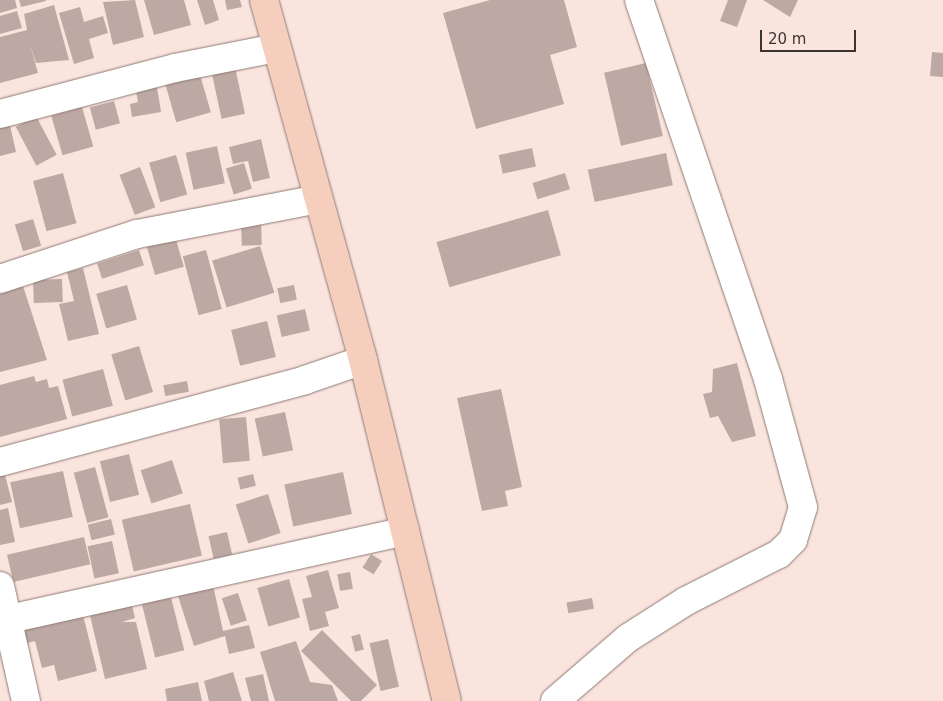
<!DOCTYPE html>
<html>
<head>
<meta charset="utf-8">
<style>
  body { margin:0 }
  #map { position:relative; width:943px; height:701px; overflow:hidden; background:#fae5de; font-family:"DejaVu Sans",sans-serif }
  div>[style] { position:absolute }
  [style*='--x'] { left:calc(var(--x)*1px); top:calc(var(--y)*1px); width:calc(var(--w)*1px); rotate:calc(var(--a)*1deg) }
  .building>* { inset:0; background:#bda9a3; transform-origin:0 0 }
  .roads { filter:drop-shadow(0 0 1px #8d7a74) drop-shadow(0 0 1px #8d7a74) }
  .street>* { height:28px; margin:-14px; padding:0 14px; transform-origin:14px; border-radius:14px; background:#fff }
  .secondary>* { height:28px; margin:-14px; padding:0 14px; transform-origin:14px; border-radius:14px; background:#f6cebe }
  span { translate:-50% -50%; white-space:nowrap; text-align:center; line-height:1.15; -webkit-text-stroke:4px #fae5de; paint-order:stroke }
  .scale { position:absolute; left:760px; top:30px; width:96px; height:22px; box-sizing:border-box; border:2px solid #3c3431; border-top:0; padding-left:6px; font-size:15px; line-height:18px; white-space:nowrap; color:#3c3431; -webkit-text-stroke:4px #fae5de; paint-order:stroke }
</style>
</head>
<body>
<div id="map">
  <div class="building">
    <div style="clip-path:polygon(0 0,15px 0,17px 8px,0 13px)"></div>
    <div style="clip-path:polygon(19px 0,46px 0,46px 1px,21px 7px)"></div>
    <div style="clip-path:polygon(135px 0,144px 37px,113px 45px,103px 2px)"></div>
    <div style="clip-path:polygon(144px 0,184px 0,191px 25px,154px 35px)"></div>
    <div style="clip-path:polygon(197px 0,213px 0,219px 20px,205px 25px)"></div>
    <div style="clip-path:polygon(225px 0,240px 0,242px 7px,227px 10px)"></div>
    <div style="clip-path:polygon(490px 0,564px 0,577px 47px,550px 55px,564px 104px,476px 129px,443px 13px)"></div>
    <div style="clip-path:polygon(728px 0,747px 0,737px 27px,720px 21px)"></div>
    <div style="clip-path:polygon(763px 0,798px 0,790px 17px)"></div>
    <div style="clip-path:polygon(54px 5px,69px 60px,36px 63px,30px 44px,38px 73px,0 83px,0 37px,27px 30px,24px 14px)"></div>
    <div style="clip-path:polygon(80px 7px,84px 22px,103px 16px,108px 33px,89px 39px,94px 58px,74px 64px,59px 13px)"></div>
    <div style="clip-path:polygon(17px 11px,22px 28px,0 34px,0 16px)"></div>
    <div style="clip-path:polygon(932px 52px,943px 53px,943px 77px,930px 76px)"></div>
    <div style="left:234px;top:62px;width:53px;height:24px;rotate:78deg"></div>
    <div style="left:646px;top:63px;width:75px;height:43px;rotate:77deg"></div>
    <div style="left:199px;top:71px;width:43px;height:36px;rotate:74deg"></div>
    <div style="clip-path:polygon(156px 81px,161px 112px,132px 117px,130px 104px,138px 102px,135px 86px)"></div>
    <div style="left:114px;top:101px;width:23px;height:25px;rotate:75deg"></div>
    <div style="left:82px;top:107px;width:41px;height:32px;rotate:74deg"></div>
    <div style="left:36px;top:116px;width:44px;height:23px;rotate:62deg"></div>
    <div style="clip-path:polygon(9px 121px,16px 152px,0 156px,0 123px)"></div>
    <div style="clip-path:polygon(261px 139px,270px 178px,253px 182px,248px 161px,233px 164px,229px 147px)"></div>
    <div style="left:217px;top:146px;width:38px;height:32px;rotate:78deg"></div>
    <div style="left:532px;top:148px;width:19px;height:34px;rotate:78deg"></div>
    <div style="left:666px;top:153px;width:33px;height:80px;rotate:78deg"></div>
    <div style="left:176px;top:155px;width:41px;height:28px;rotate:74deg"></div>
    <div style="left:244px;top:163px;width:27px;height:19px;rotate:73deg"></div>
    <div style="left:140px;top:167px;width:43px;height:22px;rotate:69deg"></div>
    <div style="left:63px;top:173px;width:52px;height:31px;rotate:75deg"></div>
    <div style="left:565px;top:173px;width:17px;height:34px;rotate:73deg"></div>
    <div style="left:548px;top:210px;width:47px;height:116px;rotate:74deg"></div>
    <div style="left:33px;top:219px;width:28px;height:19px;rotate:73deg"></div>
    <div style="left:261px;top:221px;width:24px;height:20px;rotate:88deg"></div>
    <div style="left:175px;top:236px;width:32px;height:30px;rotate:74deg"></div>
    <div style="left:260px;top:246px;width:49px;height:50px;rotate:73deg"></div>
    <div style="left:139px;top:250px;width:16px;height:44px;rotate:72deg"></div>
    <div style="left:206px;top:250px;width:61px;height:24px;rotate:75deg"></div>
    <div style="clip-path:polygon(83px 268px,99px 334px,68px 341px,59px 304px,74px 301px,67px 272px)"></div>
    <div style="left:62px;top:279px;width:23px;height:29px;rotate:88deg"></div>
    <div style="left:127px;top:285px;width:36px;height:32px;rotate:74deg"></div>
    <div style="left:294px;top:285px;width:15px;height:17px;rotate:79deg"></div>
    <div style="clip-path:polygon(23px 286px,47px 360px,0 372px,0 292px)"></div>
    <div style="left:305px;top:309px;width:22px;height:29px;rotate:77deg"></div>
    <div style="left:267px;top:321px;width:37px;height:37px;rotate:76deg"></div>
    <div style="left:139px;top:346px;width:48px;height:29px;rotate:73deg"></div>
    <div style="clip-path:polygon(737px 363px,756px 436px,732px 442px,718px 416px,710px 418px,703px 394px,712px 392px,713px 369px)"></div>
    <div style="left:103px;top:369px;width:38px;height:42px;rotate:75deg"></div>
    <div style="clip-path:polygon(34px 376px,36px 382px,47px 379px,49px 388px,58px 386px,67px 419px,0 437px,0 385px)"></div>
    <div style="left:187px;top:381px;width:11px;height:24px;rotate:80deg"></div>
    <div style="clip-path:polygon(501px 389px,522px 487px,505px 491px,508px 506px,482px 511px,457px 398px)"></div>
    <div style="left:285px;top:412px;width:39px;height:31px;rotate:78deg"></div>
    <div style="left:246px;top:417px;width:44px;height:27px;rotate:85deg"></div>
    <div style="left:129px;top:454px;width:42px;height:30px;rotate:76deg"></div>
    <div style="left:172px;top:460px;width:35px;height:33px;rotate:72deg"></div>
    <div style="left:95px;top:467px;width:52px;height:22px;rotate:75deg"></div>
    <div style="left:63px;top:471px;width:47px;height:54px;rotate:78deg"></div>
    <div style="left:343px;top:472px;width:43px;height:60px;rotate:78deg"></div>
    <div style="left:253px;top:474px;width:12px;height:16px;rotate:76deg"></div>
    <div style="clip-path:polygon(5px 475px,12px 502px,0 505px,0 476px)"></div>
    <div style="left:268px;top:494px;width:41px;height:34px;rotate:72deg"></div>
    <div style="left:190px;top:504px;width:53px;height:70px;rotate:77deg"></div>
    <div style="clip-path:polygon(8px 508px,15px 542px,0 545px,0 510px)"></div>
    <div style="left:111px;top:519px;width:16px;height:24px;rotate:76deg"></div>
    <div style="left:227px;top:532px;width:23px;height:19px;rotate:77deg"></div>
    <div style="left:84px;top:537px;width:28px;height:79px;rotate:77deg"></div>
    <div style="left:112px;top:541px;width:33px;height:25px;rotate:78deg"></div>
    <div style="left:371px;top:554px;width:13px;height:16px;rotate:32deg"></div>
    <div style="clip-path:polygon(328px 570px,339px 608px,325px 612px,329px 626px,310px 631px,302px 599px,312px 597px,306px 576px)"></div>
    <div style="left:350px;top:572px;width:17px;height:13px;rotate:80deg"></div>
    <div style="left:289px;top:579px;width:40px;height:33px;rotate:74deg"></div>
    <div style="clip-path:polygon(213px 585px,223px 631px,249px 625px,255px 648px,229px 654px,225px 636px,194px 646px,178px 596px)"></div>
    <div style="left:238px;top:593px;width:29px;height:17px;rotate:72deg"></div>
    <div style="clip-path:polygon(130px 597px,135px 618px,122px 622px,136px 622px,147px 669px,105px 679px,88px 607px)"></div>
    <div style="left:171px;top:597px;width:55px;height:30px;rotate:76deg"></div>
    <div style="left:592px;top:598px;width:11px;height:26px;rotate:80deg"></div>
    <div style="clip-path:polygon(81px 607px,97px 671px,58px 681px,54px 665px,42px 668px,35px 641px,19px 645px,14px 623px)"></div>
    <div style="clip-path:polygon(322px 630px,377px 685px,361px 701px,351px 701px,301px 651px)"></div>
    <div style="left:360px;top:634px;width:16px;height:9px;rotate:76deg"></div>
    <div style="left:388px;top:639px;width:49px;height:19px;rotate:77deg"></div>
    <div style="clip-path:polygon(296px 641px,310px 682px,332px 685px,338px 701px,275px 701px,260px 652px)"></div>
    <div style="clip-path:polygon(233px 672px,242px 701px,209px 701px,204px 681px)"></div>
    <div style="clip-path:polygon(263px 674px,269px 701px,251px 701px,245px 678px)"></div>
    <div style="clip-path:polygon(198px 682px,202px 701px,167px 701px,165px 689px)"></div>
  </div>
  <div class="roads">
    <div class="street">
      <div style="--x:0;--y:114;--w:181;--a:-14.7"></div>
      <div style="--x:175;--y:68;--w:103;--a:-11.2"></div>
      <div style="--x:0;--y:279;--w:144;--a:-18.2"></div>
      <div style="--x:137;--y:234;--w:184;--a:-10.9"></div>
      <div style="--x:0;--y:462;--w:316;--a:-15"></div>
      <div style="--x:305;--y:380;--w:61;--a:-19"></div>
      <div style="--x:0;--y:586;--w:118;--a:77.3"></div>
      <div style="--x:0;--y:621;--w:415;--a:-12.5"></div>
      <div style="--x:555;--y:701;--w:96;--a:-40.8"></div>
      <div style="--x:628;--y:638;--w:69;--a:-32.5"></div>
      <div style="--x:686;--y:601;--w:104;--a:-26.8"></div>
      <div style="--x:779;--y:554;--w:20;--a:-45"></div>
      <div style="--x:793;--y:540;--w:34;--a:-73"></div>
      <div style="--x:803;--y:507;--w:133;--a:-105.3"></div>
      <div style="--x:768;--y:379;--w:400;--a:-108.8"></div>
    </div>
    <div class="secondary">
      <div style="--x:264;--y:0;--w:373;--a:74.6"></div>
      <div style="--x:363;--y:360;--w:351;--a:76.2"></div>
    </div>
  </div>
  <div class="scale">20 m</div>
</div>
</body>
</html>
